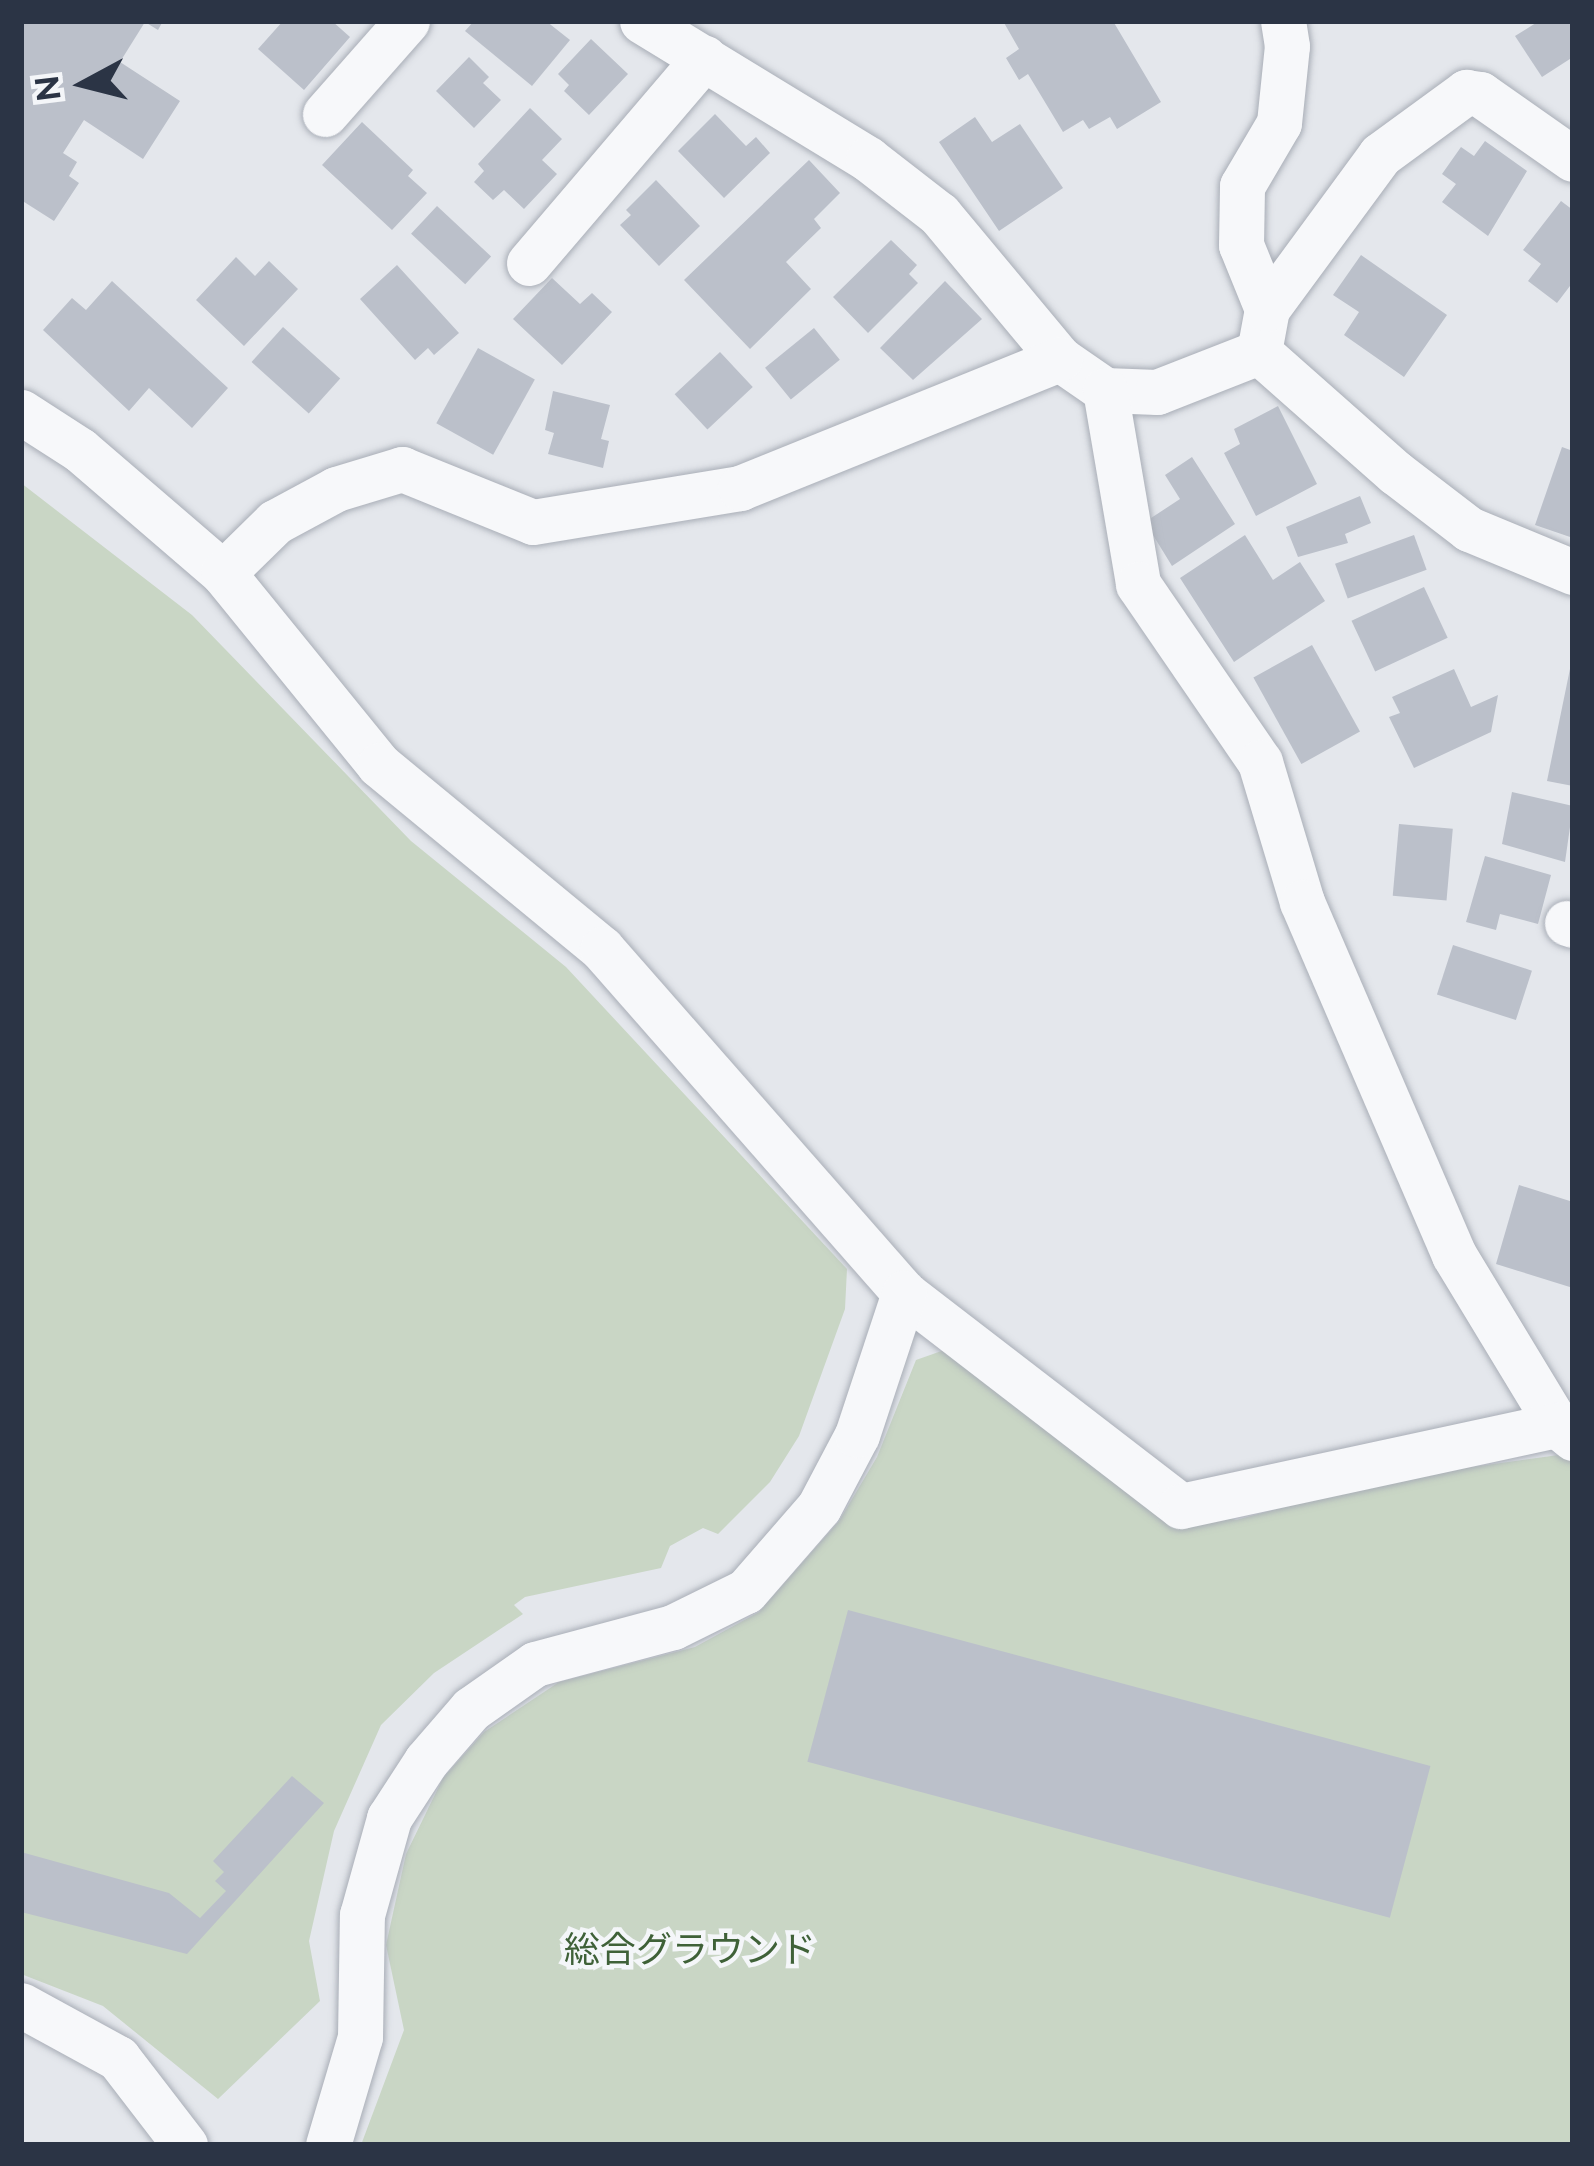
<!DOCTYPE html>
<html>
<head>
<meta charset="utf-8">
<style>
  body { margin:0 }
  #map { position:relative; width:1594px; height:2166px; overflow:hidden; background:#e4e7ec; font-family:Raleway,"Noto Sans JP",sans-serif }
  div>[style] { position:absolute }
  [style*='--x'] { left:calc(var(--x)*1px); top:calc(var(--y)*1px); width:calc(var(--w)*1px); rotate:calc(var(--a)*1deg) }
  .green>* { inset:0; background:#c9d6c5 }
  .building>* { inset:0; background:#bbc0ca; transform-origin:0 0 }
  .roads { filter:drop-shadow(0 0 3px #a9aeb7) drop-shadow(0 0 3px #a9aeb7) }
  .minor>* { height:45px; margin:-22.5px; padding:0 22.5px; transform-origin:22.5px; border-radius:22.5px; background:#f7f8fa }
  span { translate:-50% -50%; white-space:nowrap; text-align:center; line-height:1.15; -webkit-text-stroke:9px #f4f6f9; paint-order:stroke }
  .park-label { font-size:36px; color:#3f6138 }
  .frame { position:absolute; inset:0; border:24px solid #2b3445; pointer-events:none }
  .north { position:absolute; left:24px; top:24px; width:120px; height:120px; -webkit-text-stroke:9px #f4f6f9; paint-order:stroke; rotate:263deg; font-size:33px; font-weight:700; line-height:48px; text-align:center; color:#2b3445 }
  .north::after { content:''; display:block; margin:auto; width:42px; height:54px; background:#2b3445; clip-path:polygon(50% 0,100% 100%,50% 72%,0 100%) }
</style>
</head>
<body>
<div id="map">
  <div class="green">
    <div style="clip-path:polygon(21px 483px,192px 615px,411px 841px,566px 967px,847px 1269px,845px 1309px,799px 1436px,770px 1482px,718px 1534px,703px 1528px,670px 1546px,661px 1568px,525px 1597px,514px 1605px,523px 1614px,434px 1673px,381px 1725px,334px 1831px,309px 1941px,320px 2001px,218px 2099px,103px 2006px,21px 1974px)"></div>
    <div style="clip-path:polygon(967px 1342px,1198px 1508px,1236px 1520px,1392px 1478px,1573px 1453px,1573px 2145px,361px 2145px,404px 2030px,386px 1945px,406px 1854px,443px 1778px,484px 1732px,559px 1682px,695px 1647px,759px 1612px,839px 1521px,877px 1457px,916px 1360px)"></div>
  </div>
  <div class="building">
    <div style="clip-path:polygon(21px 21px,163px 21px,158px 30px,145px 22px,120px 62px,180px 101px,143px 159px,84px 120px,63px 153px,77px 162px,69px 176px,79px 183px,54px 221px,21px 200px)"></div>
    <div style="clip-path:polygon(283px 21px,332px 21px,350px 37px,304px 90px,258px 49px)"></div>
    <div style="clip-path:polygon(474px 21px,546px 21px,570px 40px,532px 86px,465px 31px)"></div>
    <div style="clip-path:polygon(1003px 21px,1113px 21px,1161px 102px,1117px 129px,1110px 117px,1089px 129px,1083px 120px,1063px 132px,1028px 74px,1019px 80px,1006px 58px,1019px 49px)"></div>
    <div style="clip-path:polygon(1539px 21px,1573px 21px,1573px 57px,1542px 77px,1515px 36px)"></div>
    <div style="clip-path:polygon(591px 39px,628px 74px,589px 115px,564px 91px,569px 85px,558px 74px)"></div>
    <div style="clip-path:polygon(469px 57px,489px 77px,483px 83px,501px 100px,474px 128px,436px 91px)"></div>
    <div style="clip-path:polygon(530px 108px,562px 139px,542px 160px,557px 174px,524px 209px,504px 190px,493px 200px,474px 182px,484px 171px,478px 164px)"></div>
    <div style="clip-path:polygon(715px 114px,746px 146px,756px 137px,770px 153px,724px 198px,678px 151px)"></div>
    <div style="clip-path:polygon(975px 117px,992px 142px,1020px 124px,1063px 188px,999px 231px,939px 142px)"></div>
    <div style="clip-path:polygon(362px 122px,413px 170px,408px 176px,427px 193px,392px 230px,322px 165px)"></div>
    <div style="clip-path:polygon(1485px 141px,1527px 171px,1488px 236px,1442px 202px,1456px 184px,1442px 174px,1461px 147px,1474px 156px)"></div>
    <div style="clip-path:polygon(809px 160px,840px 193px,814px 219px,821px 228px,786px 262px,811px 289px,750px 349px,684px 280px)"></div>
    <div style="clip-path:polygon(656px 180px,700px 226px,659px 266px,620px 225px,631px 215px,626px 210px)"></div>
    <div style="clip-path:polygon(1561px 201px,1573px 210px,1573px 282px,1557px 303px,1528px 281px,1541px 264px,1523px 250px)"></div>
    <div style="left:437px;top:206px;width:74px;height:38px;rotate:43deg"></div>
    <div style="clip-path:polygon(891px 240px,917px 265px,909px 274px,918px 283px,868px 333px,833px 297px)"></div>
    <div style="clip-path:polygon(1361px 255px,1447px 315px,1404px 377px,1344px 335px,1359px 312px,1333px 295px)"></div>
    <div style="clip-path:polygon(236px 257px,255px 276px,269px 261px,298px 289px,244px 346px,196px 300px)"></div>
    <div style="clip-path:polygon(397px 265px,459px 333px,434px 355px,428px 348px,415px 360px,360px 299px)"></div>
    <div style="clip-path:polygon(552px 278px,580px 304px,592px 293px,612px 312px,562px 365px,513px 319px)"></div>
    <div style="clip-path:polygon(112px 281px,228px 388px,192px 428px,149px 388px,129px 411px,43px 330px,72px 298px,86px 310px)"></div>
    <div style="clip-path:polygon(945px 281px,982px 319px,913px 380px,880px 348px)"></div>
    <div style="left:283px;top:327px;width:77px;height:47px;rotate:42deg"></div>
    <div style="left:814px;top:328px;width:41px;height:63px;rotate:51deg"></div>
    <div style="left:478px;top:348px;width:65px;height:86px;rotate:29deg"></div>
    <div style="left:720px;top:352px;width:48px;height:62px;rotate:47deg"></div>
    <div style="clip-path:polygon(553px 391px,610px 405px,601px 439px,609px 441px,603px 468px,548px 454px,554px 433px,545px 430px)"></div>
    <div style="clip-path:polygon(1278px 406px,1317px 484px,1256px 516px,1224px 453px,1240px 444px,1234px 429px)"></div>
    <div style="clip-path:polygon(1562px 447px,1573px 451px,1573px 538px,1535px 525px)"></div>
    <div style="clip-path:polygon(1192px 457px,1235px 524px,1172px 566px,1145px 522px,1180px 499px,1165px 475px)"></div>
    <div style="clip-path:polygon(1360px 496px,1371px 523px,1345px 534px,1348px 543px,1298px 557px,1286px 527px)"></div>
    <div style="clip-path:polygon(1245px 535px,1273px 580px,1300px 562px,1325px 601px,1234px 662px,1180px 578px)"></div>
    <div style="left:1414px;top:535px;width:37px;height:84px;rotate:70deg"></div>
    <div style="left:1424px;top:587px;width:56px;height:80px;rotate:65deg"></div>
    <div style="left:1312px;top:645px;width:99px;height:67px;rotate:61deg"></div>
    <div style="clip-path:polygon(1571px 664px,1573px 664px,1573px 786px,1547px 781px)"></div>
    <div style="clip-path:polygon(1454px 669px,1471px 707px,1498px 695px,1491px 732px,1414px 768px,1389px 717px,1400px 713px,1392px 697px)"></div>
    <div style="clip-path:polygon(1512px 792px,1573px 806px,1565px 862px,1502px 844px)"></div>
    <div style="left:1399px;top:824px;width:54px;height:72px;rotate:5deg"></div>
    <div style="clip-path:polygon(1485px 856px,1551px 875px,1538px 924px,1500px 914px,1496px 930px,1466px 922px)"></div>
    <div style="left:1453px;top:945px;width:83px;height:52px;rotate:18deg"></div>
    <div style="clip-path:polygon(1519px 1185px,1573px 1202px,1573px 1288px,1496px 1264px)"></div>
    <div style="left:848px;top:1610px;width:603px;height:157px;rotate:15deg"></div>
    <div style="clip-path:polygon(292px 1776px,324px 1803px,187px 1954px,21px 1912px,21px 1852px,169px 1893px,200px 1918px,226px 1891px,215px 1881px,224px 1872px,213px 1861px)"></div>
  </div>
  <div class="roads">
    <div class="minor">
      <div style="--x:642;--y:21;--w:265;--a:31.4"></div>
      <div style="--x:868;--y:159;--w:90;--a:37.8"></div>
      <div style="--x:939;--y:214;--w:189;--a:50.2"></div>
      <div style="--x:1060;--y:359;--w:55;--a:34.6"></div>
      <div style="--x:1105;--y:390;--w:52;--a:2.2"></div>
      <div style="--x:1157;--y:392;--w:110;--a:-21.4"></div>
      <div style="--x:1259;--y:352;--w:44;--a:-79.5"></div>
      <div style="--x:1267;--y:309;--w:191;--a:-53.7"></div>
      <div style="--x:1380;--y:155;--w:107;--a:-36.2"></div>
      <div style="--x:1466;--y:92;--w:14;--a:8"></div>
      <div style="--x:1480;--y:94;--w:113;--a:35"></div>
      <div style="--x:325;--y:114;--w:124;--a:-48.6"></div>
      <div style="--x:529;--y:263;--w:270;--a:-49.5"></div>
      <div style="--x:1267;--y:309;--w:69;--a:-112.1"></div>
      <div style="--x:1241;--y:245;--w:59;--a:-89"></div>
      <div style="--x:1242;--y:186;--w:73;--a:-59.6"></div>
      <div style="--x:1279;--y:123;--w:77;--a:-84.1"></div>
      <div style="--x:1287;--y:46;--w:25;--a:-99"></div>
      <div style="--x:1259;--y:352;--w:183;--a:41.5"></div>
      <div style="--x:1396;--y:473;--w:92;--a:37.5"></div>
      <div style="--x:1469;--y:529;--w:113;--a:22.5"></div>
      <div style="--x:1105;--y:390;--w:197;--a:80.3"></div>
      <div style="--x:1138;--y:584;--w:216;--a:55.6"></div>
      <div style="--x:1260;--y:762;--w:146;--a:73.3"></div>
      <div style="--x:1302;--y:902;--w:384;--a:66.7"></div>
      <div style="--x:1454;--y:1255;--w:199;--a:58.8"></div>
      <div style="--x:1557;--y:1425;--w:21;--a:39"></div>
      <div style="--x:21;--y:412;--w:70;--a:32.8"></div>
      <div style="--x:80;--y:450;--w:189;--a:40.7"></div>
      <div style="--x:223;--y:573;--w:247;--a:50.9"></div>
      <div style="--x:379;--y:765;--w:289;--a:39.5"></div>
      <div style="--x:602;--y:949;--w:458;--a:48.7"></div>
      <div style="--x:904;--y:1293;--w:349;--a:37.6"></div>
      <div style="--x:1181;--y:1506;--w:385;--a:-12.2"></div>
      <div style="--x:223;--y:573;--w:73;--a:-44.4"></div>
      <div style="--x:275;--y:522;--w:69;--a:-28.4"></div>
      <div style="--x:336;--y:489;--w:69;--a:-16.9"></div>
      <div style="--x:402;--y:469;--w:141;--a:22"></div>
      <div style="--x:533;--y:522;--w:210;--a:-9.3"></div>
      <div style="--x:740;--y:488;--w:345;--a:-22"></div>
      <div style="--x:1567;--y:923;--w:6;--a:18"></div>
      <div style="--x:21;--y:2005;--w:111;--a:28.7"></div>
      <div style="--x:118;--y:2058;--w:110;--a:52.4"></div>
      <div style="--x:328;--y:2145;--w:113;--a:-73.5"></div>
      <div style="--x:360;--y:2037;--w:122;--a:-89.1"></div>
      <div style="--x:362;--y:1915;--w:101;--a:-74.4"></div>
      <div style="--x:389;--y:1818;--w:68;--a:-57"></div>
      <div style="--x:426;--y:1761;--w:69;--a:-49.1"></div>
      <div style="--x:471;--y:1709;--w:78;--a:-35.1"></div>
      <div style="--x:535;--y:1664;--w:143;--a:-15"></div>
      <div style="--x:673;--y:1627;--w:81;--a:-26.3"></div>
      <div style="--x:746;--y:1591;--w:111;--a:-49"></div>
      <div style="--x:819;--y:1507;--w:81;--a:-62.2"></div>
      <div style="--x:857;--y:1435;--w:150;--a:-71.7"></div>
    </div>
  </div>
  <div class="park-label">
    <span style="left:690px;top:1950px">総合グラウンド</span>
  </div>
  <div class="frame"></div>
  <div class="north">N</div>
</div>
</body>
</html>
